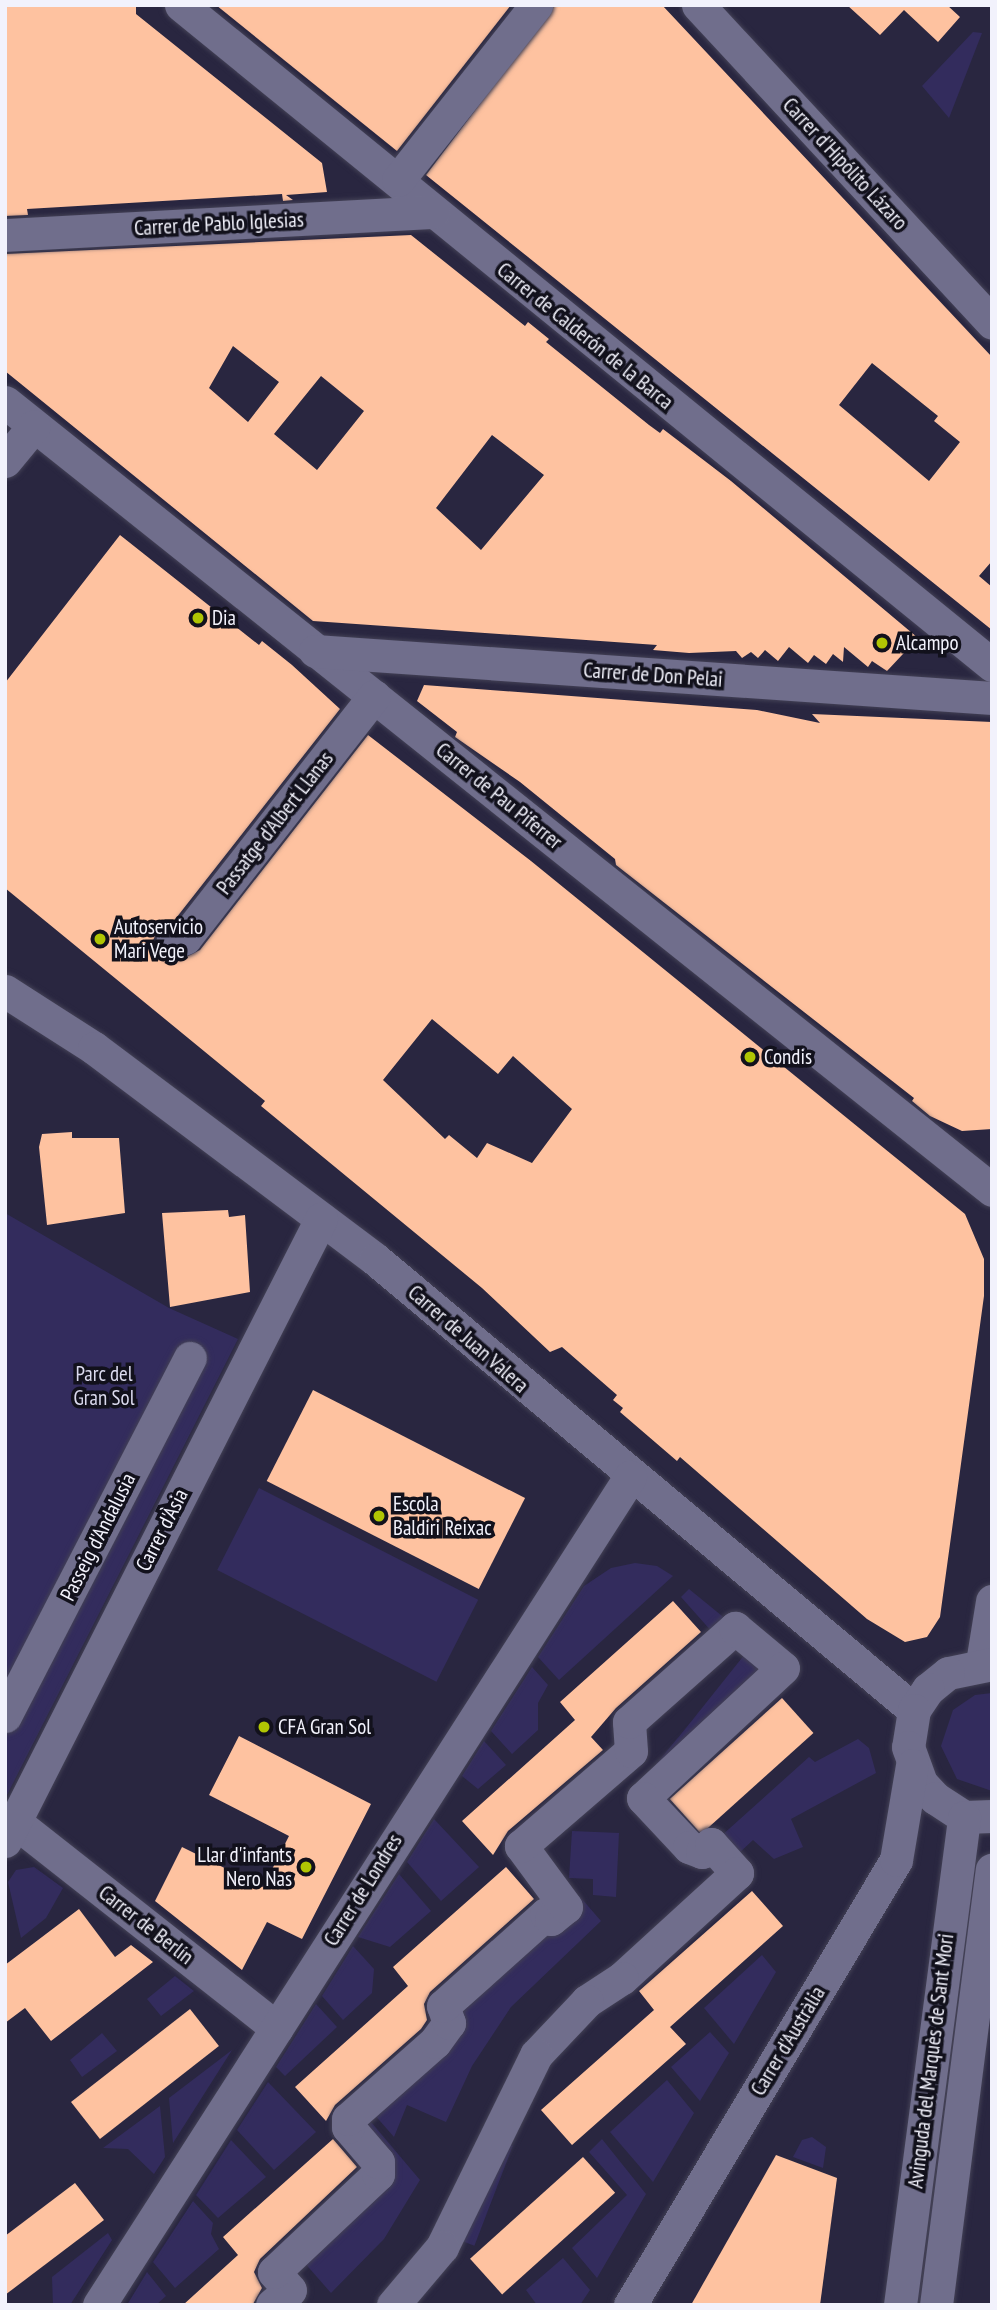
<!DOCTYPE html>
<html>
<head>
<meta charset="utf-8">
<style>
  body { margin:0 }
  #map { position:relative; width:997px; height:2310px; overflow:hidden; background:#292640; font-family:"PT Sans Narrow",sans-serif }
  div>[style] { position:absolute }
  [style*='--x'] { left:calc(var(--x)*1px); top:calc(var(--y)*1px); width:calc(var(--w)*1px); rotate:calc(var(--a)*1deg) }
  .green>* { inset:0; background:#332c5d; transform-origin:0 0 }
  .building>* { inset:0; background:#fec2a0; transform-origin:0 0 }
  .roads { filter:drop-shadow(0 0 2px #434155) drop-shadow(0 0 2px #434155) }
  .minor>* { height:33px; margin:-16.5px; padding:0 16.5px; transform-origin:16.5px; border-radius:16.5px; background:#706e8c }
  .dots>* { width:19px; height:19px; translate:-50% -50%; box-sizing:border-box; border:4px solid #12111c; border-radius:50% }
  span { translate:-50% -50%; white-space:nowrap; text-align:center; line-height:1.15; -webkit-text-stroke:7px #12111c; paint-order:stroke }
  .street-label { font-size:21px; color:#f2f2fc }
  .poi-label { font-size:21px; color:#f2f2fc }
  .left { translate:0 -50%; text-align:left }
  .right { translate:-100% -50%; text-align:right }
  .park-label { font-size:21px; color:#dbdaee }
  .frame { position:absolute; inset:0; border:7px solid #f2f2fc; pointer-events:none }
</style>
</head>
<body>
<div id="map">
  <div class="green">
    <div style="clip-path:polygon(973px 32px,982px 33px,949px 118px,922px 86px)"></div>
    <div style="clip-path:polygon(5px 1213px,169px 1308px,238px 1339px,5px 1799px)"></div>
    <div style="left:259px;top:1488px;width:246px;height:92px;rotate:27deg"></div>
    <div style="clip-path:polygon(635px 1563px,657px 1566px,673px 1576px,559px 1680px,538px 1657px,584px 1586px,611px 1568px)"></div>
    <div style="clip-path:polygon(689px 1589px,727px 1620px,713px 1633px,681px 1597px)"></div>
    <div style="clip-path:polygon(753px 1644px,783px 1668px,652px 1769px,686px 1728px)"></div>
    <div style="clip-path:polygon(532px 1667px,548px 1685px,538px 1703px,538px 1730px,512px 1754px,491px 1731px)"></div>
    <div style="clip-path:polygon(992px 1693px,992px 1791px,957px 1779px,941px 1746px,953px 1710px,975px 1695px)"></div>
    <div style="clip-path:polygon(858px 1739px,869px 1748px,876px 1773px,791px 1819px,803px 1847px,774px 1859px,753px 1840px,737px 1855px,720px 1837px,809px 1757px,815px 1762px)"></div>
    <div style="clip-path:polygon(484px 1741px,506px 1765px,478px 1789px,462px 1776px)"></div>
    <div style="clip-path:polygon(434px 1819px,479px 1867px,441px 1901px,407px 1862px)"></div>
    <div style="clip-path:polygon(572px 1831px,619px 1833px,616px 1897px,593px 1895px,593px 1879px,569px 1878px)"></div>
    <div style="clip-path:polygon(542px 1853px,601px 1921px,511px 2007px,472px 2066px,446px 2122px,407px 2105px,394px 2137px,366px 2105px,546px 1914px)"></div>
    <div style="clip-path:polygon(34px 1867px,63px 1888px,46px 1918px,21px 1938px,8px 1882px,16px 1870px)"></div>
    <div style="clip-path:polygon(399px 1874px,431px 1911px,390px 1947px,358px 1937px)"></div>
    <div style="clip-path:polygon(353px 1946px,374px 1969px,372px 1993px,343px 2020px,322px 1996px)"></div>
    <div style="clip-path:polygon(762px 1955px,776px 1972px,734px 2044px,704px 2008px)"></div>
    <div style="clip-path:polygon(175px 1976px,194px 1991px,161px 2016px,147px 1999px)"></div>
    <div style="clip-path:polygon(316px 2004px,337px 2027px,285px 2076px,276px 2067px)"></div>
    <div style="clip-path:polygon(710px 2032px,729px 2053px,700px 2101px,671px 2067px)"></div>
    <div style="clip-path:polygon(102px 2033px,117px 2051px,82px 2077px,70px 2060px)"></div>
    <div style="clip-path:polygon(232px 2050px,173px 2143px,169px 2098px)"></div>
    <div style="clip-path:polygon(667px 2080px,694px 2113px,653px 2182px,610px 2132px)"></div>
    <div style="clip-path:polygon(268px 2082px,316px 2132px,274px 2170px,237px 2130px)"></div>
    <div style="clip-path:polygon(160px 2106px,165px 2157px,154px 2174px,128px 2149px,103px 2148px)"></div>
    <div style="clip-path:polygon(360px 2109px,420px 2180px,384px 2239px,331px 2293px,296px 2253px,378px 2174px)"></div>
    <div style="clip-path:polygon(812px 2137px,826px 2147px,823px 2168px,793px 2157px,802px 2140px)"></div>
    <div style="left:495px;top:2139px;width:19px;height:107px;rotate:21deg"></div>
    <div style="clip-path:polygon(602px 2139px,646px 2194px,597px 2278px,572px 2248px,627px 2195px,589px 2152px)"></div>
    <div style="clip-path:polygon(231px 2140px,266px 2177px,218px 2218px,196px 2195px)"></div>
    <div style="clip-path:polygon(193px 2201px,213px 2223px,211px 2234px,219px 2249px,175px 2288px,153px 2262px)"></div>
    <div style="clip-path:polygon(108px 2233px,112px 2240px,70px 2305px,53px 2305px,52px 2277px)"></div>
    <div style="clip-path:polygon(563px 2258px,590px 2290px,580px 2305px,537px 2305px,526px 2290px)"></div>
    <div style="clip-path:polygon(147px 2272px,166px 2296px,156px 2305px,127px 2305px)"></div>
  </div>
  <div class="building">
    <div style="clip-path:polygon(5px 5px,136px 5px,136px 14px,322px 163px,327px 192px,286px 195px,293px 200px,283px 201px,282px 194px,27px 209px,28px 215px,5px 216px)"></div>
    <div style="clip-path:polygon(216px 5px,511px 5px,397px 151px)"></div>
    <div style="clip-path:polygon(evenodd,555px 5px,662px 5px,992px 357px,992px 561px,979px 576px,992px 587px,992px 630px,426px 175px,555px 5px,872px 363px,938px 416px,934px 421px,960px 442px,929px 481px,839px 405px,872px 363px)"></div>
    <div style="clip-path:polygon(847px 5px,947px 5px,960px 17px,938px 42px,904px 10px,880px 35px)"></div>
    <div style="clip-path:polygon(evenodd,411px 235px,525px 326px,528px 322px,549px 339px,546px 342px,649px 425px,660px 433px,663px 429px,731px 481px,918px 638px,887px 671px,872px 661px,868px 667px,844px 647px,843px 662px,833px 654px,826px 664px,814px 655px,808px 663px,789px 647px,778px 661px,765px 650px,758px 658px,751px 652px,742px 658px,736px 651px,689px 653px,653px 650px,657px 645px,313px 621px,5px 371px,5px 254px,411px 235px,233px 346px,279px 382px,248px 422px,209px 388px,233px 346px,411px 235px,321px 376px,364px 411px,317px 470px,274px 434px,321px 376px,411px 235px,492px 435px,544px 475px,481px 550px,436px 508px,492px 435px)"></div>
    <div style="clip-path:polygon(evenodd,120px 535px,259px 645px,262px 641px,292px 665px,340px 709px,173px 922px,157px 931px,153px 941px,159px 957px,178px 961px,200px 950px,368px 735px,531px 861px,965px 1214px,984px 1259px,984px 1296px,940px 1617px,927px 1637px,905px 1642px,867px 1619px,680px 1457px,677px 1461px,620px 1412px,623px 1408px,613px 1400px,617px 1395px,562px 1347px,550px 1352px,482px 1288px,261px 1106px,265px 1101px,5px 888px,5px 683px,120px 535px,432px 1019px,498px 1074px,513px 1056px,572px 1109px,532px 1163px,487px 1143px,477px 1158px,449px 1135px,445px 1139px,383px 1080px,432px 1019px)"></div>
    <div style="clip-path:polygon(424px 685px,757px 710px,820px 723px,812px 714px,992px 722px,992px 1129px,962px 1131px,930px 1116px,912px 1101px,914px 1098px,616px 865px,615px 859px,520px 782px,455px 737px,457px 732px,417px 701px)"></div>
    <div style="clip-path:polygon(72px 1132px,72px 1138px,119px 1138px,125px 1213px,47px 1225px,39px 1147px,42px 1134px)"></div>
    <div style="clip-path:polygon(228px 1210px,229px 1217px,245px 1215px,250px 1292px,170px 1307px,162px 1213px)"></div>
    <div style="left:313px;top:1390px;width:238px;height:102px;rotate:27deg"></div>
    <div style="clip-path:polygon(673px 1601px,701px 1632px,616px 1708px,591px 1737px,603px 1750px,508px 1831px,493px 1855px,462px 1821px,575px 1720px,560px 1702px)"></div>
    <div style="left:782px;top:1698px;width:47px;height:151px;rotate:48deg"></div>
    <div style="clip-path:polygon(239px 1736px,371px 1804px,302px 1939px,267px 1922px,242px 1970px,155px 1901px,182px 1847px,263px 1887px,289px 1836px,209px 1795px)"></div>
    <div style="clip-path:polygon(506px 1867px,534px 1899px,430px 1992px,424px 2004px,427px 2020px,421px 2029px,335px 2105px,326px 2121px,295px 2087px,408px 1986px,393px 1967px)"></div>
    <div style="clip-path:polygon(752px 1891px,783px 1926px,670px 2027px,686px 2044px,572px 2145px,541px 2110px,654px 2010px,639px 1991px)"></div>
    <div style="clip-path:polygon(79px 1909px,115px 1957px,131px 1945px,153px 1962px,51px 2041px,25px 2008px,5px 2023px,5px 1965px)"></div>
    <div style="left:190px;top:2009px;width:47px;height:151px;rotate:52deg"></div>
    <div style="clip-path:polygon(333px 2139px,357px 2167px,260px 2259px,254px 2272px,262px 2288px,253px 2304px,183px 2305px,238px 2255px,223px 2237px)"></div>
    <div style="clip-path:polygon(776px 2155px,837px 2178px,820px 2305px,691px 2305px)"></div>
    <div style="left:583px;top:2157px;width:48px;height:152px;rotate:48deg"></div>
    <div style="clip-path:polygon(75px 2183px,104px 2220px,5px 2295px,5px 2236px)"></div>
  </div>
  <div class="roads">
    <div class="minor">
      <div style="--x:181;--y:5;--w:1046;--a:39.14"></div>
      <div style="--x:698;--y:5;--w:433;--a:47.2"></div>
      <div style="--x:398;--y:180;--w:223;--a:-51.7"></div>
      <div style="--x:5;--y:235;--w:429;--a:-3.1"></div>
      <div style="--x:5;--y:402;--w:1263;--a:38.6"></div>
      <div style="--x:5;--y:461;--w:45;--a:-50.4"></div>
      <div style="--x:315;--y:651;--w:679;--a:3.97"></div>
      <div style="--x:172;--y:943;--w:14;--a:-21"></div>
      <div style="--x:185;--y:938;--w:307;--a:-52"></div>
      <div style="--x:5;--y:991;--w:106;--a:32.6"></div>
      <div style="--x:94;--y:1048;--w:351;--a:36.9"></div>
      <div style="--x:375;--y:1259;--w:703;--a:39.92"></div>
      <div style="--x:982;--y:1663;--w:63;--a:-80.8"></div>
      <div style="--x:992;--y:1664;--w:45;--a:168.4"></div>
      <div style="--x:948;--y:1673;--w:26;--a:141"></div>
      <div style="--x:928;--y:1689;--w:25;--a:124"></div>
      <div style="--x:914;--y:1710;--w:37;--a:99"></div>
      <div style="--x:908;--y:1747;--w:38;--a:70"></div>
      <div style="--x:921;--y:1783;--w:21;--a:47"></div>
      <div style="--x:935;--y:1798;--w:35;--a:33"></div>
      <div style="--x:964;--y:1817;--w:28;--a:-2"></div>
      <div style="--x:5;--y:1716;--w:403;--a:-62.7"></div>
      <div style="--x:15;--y:1822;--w:333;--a:38.2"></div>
      <div style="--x:5;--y:1841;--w:698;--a:-63.07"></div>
      <div style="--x:99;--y:2305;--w:984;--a:-57.33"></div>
      <div style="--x:272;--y:2305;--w:23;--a:-40"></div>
      <div style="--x:290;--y:2290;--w:24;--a:-132"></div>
      <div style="--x:274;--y:2272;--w:143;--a:-43.3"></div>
      <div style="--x:378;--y:2174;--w:12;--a:-90"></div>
      <div style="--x:378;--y:2162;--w:46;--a:-130.6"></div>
      <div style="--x:348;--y:2127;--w:8;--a:-90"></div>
      <div style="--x:348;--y:2119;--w:116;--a:-41.5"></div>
      <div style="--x:435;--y:2042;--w:24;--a:-54"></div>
      <div style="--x:449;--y:2023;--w:18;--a:-109"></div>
      <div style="--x:443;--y:2006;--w:138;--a:-41.8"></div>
      <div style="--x:546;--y:1914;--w:7;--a:45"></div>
      <div style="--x:551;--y:1919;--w:19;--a:-39"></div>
      <div style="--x:566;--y:1907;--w:76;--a:-126.4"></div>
      <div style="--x:521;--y:1846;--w:145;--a:-40.8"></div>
      <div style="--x:631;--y:1751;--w:29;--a:-94"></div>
      <div style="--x:629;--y:1722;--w:142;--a:-41.6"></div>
      <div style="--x:735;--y:1628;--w:62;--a:39.8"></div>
      <div style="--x:783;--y:1668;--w:191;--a:137.1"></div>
      <div style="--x:643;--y:1798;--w:67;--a:46.8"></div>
      <div style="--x:689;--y:1847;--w:14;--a:21"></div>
      <div style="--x:702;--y:1852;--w:12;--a:-42"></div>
      <div style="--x:711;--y:1844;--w:39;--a:48"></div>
      <div style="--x:737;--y:1873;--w:156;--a:137.6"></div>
      <div style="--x:622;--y:1978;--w:42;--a:146.7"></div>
      <div style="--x:587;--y:2001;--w:74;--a:133.4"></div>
      <div style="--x:536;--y:2055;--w:214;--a:116.1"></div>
      <div style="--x:442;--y:2247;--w:76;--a:130.2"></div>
      <div style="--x:630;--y:2305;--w:518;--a:-59.13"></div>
      <div style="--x:896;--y:1860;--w:96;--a:-80.4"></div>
      <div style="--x:900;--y:2305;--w:492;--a:-82.5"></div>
      <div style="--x:936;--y:2305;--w:439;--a:-82.7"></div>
    </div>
  </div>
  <div class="dots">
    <div style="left:198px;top:618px;background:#b0c503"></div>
    <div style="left:882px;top:643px;background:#b0c503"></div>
    <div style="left:100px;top:939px;background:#b0c503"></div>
    <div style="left:750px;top:1057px;background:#b0c503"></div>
    <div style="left:379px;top:1516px;background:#b0c503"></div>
    <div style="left:264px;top:1727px;background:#b0c503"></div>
    <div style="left:306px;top:1867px;background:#b0c503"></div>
  </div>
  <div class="street-label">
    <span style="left:845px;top:164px;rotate:47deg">Carrer d'Hipólito Lázaro</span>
    <span style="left:219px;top:224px;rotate:-3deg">Carrer de Pablo Iglesias</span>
    <span style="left:585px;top:336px;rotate:39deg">Carrer de Calderón de la Barca</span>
    <span style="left:653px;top:675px;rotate:4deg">Carrer de Don Pelai</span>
    <span style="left:499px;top:796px;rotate:39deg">Carrer de Pau Piferrer</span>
    <span style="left:275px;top:823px;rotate:-52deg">Passatge d'Albert Llanas</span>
    <span style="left:468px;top:1339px;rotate:41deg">Carrer de Juan Valera</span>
    <span style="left:162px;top:1530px;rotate:-63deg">Carrer d'Àsia</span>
    <span style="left:98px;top:1537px;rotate:-63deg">Passeig d'Andalusia</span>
    <span style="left:363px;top:1890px;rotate:-58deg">Carrer de Londres</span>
    <span style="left:146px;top:1925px;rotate:38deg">Carrer de Berlín</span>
    <span style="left:788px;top:2041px;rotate:-59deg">Carrer d'Austràlia</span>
    <span style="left:931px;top:2061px;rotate:-83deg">Avinguda del Marquès de Sant Mori</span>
  </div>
  <div class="poi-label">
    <span class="left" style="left:212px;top:618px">Dia</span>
    <span class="left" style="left:896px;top:643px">Alcampo</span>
    <span class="left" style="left:114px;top:939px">Autoservicio<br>Mari Vege</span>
    <span class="left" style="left:764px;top:1057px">Condis</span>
    <span class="left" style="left:393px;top:1516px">Escola<br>Baldiri Reixac</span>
    <span class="left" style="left:278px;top:1727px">CFA Gran Sol</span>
    <span class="right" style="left:292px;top:1867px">Llar d'infants<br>Nero Nas</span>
  </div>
  <div class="park-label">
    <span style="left:104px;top:1386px">Parc del<br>Gran Sol</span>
  </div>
  <div class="frame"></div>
</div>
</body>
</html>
